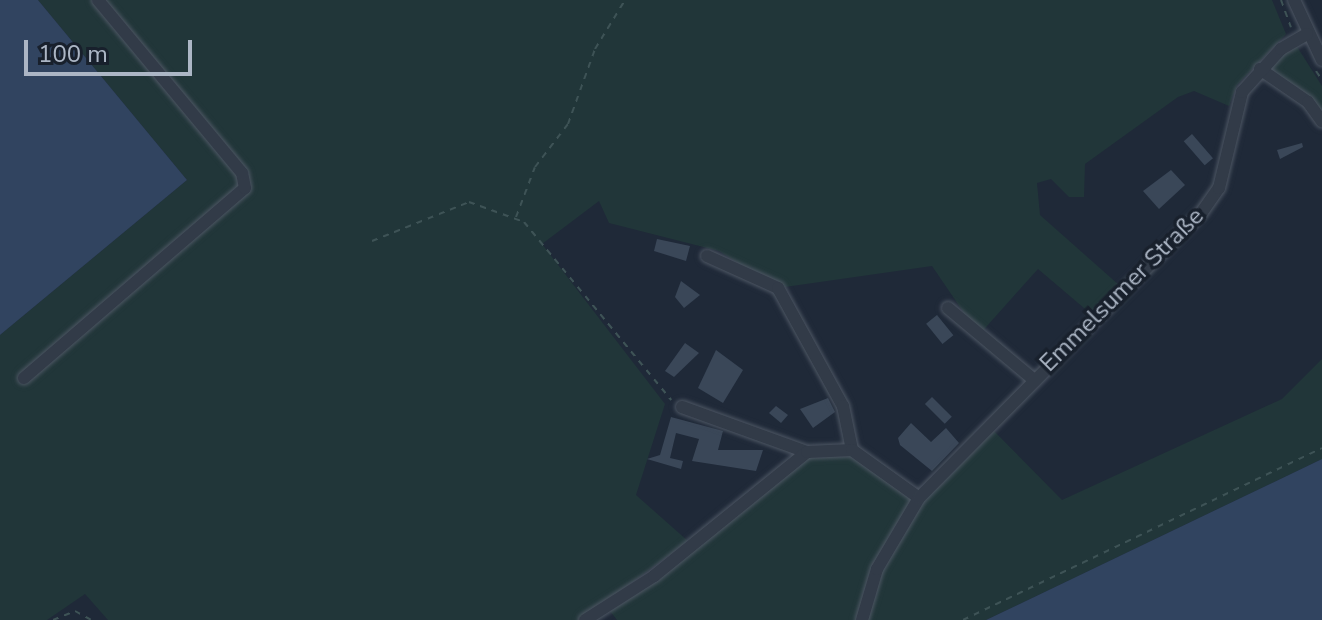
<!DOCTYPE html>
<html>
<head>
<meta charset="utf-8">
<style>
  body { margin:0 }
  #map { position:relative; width:1322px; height:620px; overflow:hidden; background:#1f2938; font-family:"Nunito Sans",sans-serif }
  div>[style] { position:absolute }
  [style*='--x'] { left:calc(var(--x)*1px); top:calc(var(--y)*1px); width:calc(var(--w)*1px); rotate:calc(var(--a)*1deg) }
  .green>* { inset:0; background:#213639 }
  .water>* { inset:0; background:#314460 }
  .building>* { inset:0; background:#3a4758; transform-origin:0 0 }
  .path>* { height:2px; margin-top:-1px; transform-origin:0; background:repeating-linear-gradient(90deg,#3e5356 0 6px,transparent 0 12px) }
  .roads { filter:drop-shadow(0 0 2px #4d5663) drop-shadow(0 0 2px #4d5663) }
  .minor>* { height:12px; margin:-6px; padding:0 6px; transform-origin:6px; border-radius:6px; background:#323b48 }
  span { translate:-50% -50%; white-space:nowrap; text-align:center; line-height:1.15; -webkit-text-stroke:7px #18202c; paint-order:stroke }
  .street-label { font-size:24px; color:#acb6c5 }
  .scale { position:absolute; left:24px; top:40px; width:168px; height:36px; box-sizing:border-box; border:4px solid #acb6c5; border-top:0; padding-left:10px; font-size:24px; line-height:28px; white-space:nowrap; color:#acb6c5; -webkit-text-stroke:6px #18202c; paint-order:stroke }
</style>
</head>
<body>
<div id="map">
  <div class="green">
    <div style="clip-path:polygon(38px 0,1272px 0,1286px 34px,1237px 85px,1229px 106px,1194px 91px,1178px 97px,1085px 164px,1084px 197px,1069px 197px,1051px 179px,1037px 183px,1040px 215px,1119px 285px,1091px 314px,1038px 269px,979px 335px,932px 266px,778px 288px,719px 251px,609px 223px,599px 201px,542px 244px,665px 404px,636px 495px,688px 541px,581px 620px,108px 620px,85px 594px,47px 620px,0 620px,0 335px,187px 180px)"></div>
    <div style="clip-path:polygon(1296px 45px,1322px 86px,1322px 111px,1266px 69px)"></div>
    <div style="clip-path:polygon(1322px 359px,1322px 459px,986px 620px,617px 620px,610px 611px,805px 458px,851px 456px,918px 504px,993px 430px,1062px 500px,1282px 399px)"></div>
  </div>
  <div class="water">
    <div style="clip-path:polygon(0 0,38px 0,187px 180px,0 335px)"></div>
    <div style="clip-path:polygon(1322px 459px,1322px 620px,986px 620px)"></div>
  </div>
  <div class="building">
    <div style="left:1192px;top:134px;width:32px;height:11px;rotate:49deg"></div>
    <div style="clip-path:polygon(1302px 143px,1303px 147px,1280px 159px,1277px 150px)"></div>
    <div style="clip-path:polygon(1171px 170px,1185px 185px,1159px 209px,1143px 191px)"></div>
    <div style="clip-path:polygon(657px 239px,690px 246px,686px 261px,654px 251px)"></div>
    <div style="clip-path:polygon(681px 281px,700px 295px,684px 308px,675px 297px)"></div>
    <div style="left:937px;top:315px;width:26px;height:14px;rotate:51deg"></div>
    <div style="clip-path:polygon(685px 343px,699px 353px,674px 377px,665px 371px)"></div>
    <div style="clip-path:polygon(716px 350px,743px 370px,723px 403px,698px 388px)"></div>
    <div style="left:932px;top:397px;width:28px;height:10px;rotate:45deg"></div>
    <div style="clip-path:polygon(828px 398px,835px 412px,813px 428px,800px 409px)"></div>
    <div style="clip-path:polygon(776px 406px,788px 415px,781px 423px,769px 413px)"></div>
    <div style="clip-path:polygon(671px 417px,723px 431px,718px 450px,763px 450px,756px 471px,692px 461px,699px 439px,676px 433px,670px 458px,683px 461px,681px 469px,647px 459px,660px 455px)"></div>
    <div style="clip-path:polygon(911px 423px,931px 442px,946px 428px,959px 443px,932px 471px,900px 445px,898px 438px)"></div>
  </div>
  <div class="path">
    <div style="--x:1281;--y:0;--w:29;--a:70"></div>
    <div style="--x:1316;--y:71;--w:11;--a:56"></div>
    <div style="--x:516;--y:217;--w:53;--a:-69.2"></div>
    <div style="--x:535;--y:167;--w:54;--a:-52.5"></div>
    <div style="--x:568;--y:124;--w:80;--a:-70.2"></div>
    <div style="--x:595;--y:49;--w:57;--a:-58.5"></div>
    <div style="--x:372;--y:241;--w:105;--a:-21.9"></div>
    <div style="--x:469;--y:202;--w:59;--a:20"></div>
    <div style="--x:524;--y:222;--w:231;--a:50.4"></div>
    <div style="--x:53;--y:620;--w:24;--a:-22"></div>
    <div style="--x:75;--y:611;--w:18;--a:29"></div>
    <div style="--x:963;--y:620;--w:398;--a:-25.6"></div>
  </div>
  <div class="roads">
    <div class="minor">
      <div style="--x:1294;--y:0;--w:66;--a:65"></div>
      <div style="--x:1260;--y:69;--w:58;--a:34.5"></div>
      <div style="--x:1308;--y:102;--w:24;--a:54"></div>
      <div style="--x:707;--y:256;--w:78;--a:24.3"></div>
      <div style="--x:778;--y:288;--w:135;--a:61.2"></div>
      <div style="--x:843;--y:406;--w:45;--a:78.4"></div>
      <div style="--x:948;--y:308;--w:112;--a:39.9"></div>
      <div style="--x:24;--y:378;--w:291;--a:-40.7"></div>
      <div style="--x:245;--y:188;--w:15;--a:-101"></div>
      <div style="--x:242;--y:173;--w:225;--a:-129.8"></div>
      <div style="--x:682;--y:407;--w:133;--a:19.8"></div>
      <div style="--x:585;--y:620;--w:82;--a:-32.5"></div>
      <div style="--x:654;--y:576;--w:197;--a:-39"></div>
      <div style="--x:807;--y:452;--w:45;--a:-2.5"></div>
      <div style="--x:852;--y:450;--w:82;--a:35.6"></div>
      <div style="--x:862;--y:620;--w:53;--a:-73.6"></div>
      <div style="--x:877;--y:569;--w:82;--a:-59.4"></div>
      <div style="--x:919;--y:498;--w:402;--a:-45.3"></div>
      <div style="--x:1202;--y:212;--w:29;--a:-55"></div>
      <div style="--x:1219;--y:188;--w:99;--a:-76.5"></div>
      <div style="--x:1242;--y:92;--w:58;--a:-47.8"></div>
      <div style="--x:1281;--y:49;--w:30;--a:-30"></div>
    </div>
  </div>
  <div class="street-label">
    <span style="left:1122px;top:290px;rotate:-45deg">Emmelsumer Straße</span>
  </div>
  <div class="scale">100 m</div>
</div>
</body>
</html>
